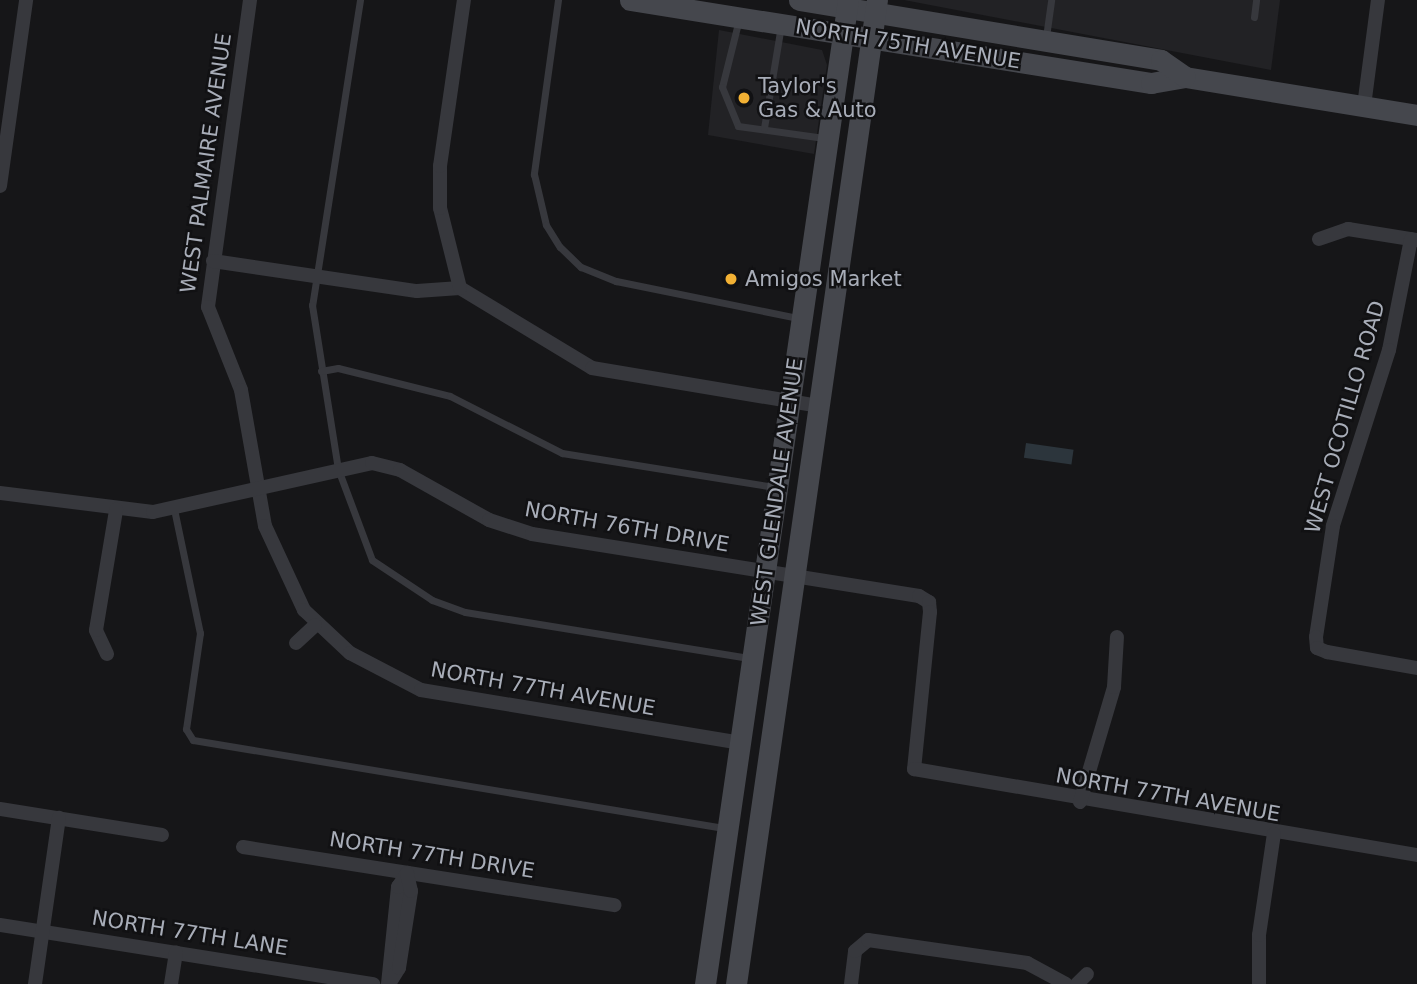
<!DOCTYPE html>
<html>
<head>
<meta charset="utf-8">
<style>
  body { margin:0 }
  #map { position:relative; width:1417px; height:984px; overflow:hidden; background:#161618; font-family:"DejaVu Sans",sans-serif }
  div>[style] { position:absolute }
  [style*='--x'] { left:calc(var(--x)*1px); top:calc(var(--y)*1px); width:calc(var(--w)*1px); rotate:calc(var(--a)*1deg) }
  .built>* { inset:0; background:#222225 }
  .water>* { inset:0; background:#2c353c; transform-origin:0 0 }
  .lane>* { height:7px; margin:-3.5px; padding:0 3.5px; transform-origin:3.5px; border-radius:3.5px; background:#37383d }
  .street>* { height:14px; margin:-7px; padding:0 7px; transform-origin:7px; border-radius:7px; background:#37383d }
  .secondary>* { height:21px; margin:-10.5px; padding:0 10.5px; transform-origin:10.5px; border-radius:10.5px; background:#45474d }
  .dots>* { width:19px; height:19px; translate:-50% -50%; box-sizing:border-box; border:4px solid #111113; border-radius:50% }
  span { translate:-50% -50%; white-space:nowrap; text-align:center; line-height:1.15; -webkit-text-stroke:5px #111113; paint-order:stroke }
  .street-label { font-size:21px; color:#a8adb8 }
  .poi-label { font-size:21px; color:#a8adb8 }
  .left { translate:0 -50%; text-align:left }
</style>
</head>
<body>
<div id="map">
  <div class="built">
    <div style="clip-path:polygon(904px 0,1280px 0,1271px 70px)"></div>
    <div style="clip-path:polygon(719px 30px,822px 50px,827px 65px,814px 154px,708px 135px)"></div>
  </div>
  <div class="water">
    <div style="left:1026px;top:443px;width:48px;height:15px;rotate:8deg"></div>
  </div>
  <div class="lane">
    <div style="--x:360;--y:0;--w:309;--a:98.9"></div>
    <div style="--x:312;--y:305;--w:166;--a:81"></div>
    <div style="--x:338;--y:469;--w:97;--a:69.5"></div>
    <div style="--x:372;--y:560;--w:72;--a:33.7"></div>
    <div style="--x:432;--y:600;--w:35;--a:20"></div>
    <div style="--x:465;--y:612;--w:289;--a:9.2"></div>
    <div style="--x:558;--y:0;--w:176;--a:97.9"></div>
    <div style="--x:534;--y:174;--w:52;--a:76.8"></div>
    <div style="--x:546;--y:225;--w:26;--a:58"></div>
    <div style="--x:560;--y:247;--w:29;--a:44"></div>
    <div style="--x:581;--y:267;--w:38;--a:22"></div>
    <div style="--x:616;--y:281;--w:186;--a:11.5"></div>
    <div style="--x:1254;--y:17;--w:17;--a:-83"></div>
    <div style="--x:739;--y:19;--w:70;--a:104"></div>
    <div style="--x:722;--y:87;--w:42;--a:67.7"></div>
    <div style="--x:738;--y:126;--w:87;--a:7.9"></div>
    <div style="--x:1046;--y:37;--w:37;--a:-82"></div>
    <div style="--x:764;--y:128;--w:104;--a:-80.6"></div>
    <div style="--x:321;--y:371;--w:17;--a:-10"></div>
    <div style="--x:338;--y:368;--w:115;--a:14"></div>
    <div style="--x:450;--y:396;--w:126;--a:27"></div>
    <div style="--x:562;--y:453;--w:215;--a:9.1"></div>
    <div style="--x:174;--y:509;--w:127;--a:78.2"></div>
    <div style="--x:200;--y:633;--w:97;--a:98.3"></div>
    <div style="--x:186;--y:729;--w:13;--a:58"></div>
    <div style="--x:193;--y:740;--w:538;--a:9.41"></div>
  </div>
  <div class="street">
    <div style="--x:250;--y:0;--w:310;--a:97.8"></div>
    <div style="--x:208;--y:307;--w:89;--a:68.3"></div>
    <div style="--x:241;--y:390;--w:138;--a:80"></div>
    <div style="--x:265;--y:526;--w:93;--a:65.1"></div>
    <div style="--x:304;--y:610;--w:63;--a:43.1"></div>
    <div style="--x:350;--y:653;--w:80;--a:27.5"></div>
    <div style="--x:421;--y:690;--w:323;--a:9.4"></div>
    <div style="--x:1364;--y:106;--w:107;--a:-82.5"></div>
    <div style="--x:0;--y:186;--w:188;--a:-82"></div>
    <div style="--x:1319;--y:239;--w:31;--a:-19"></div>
    <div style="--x:1348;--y:229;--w:70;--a:9.1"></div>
    <div style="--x:1411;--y:239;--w:113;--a:101.2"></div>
    <div style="--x:1389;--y:350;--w:185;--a:107.7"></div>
    <div style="--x:1333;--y:526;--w:112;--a:98.7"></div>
    <div style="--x:1316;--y:637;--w:11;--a:85"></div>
    <div style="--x:1317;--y:648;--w:11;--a:22"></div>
    <div style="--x:1327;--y:652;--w:91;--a:10.1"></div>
    <div style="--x:213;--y:261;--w:206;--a:8.4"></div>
    <div style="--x:417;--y:291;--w:43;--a:-4"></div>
    <div style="--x:460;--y:288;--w:154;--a:31.2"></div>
    <div style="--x:592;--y:368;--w:231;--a:9.5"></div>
    <div style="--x:460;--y:288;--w:82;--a:-104"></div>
    <div style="--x:440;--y:208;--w:42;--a:-90"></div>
    <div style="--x:440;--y:166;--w:168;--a:-81.8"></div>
    <div style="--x:0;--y:493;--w:154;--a:7.1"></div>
    <div style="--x:153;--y:512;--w:224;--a:-12.6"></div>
    <div style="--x:372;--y:463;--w:29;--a:14"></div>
    <div style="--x:400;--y:470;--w:102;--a:29.3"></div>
    <div style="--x:489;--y:520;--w:45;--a:18"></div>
    <div style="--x:532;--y:534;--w:392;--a:9.1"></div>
    <div style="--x:919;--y:596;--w:12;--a:31"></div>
    <div style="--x:929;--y:602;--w:10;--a:84"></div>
    <div style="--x:930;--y:612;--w:158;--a:95.8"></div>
    <div style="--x:914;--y:769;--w:510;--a:9.7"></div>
    <div style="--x:296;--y:643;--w:26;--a:-43"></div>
    <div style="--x:107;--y:654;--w:26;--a:-115"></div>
    <div style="--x:96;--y:630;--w:122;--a:-80.5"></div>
    <div style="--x:1080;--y:802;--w:120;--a:-73.5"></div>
    <div style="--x:1114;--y:687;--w:50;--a:-86.6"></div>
    <div style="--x:0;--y:809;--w:164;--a:9.1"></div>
    <div style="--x:243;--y:847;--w:376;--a:8.9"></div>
    <div style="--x:0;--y:925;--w:378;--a:9"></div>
    <div style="--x:35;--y:984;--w:168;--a:-81.8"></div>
    <div style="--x:171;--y:984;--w:32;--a:-81"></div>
    <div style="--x:388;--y:984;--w:98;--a:-84.1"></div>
    <div style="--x:398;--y:887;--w:17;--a:-57"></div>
    <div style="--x:389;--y:984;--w:19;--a:-58"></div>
    <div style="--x:399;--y:968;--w:78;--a:-81.1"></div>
    <div style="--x:411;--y:891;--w:18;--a:-103"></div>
    <div style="--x:851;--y:984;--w:33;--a:-83"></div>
    <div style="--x:855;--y:951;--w:17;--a:-40"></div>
    <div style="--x:868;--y:940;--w:161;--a:8.2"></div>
    <div style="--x:1027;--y:963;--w:44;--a:28.3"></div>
    <div style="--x:1077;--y:984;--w:14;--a:-45"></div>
    <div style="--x:1259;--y:984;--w:49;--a:-90"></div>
    <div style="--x:1259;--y:935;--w:102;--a:-81.6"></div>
  </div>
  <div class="secondary">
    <div style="--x:630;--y:0;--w:528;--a:9.05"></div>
    <div style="--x:1151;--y:83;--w:35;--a:-10"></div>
    <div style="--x:1185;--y:77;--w:235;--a:9.3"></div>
    <div style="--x:799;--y:0;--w:367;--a:9.4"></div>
    <div style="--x:1161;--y:60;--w:29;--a:35"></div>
    <div style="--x:705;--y:984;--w:994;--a:-81.73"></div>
    <div style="--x:736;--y:984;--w:994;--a:-81.85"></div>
  </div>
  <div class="dots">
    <div style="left:744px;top:98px;background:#f2b134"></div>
    <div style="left:731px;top:279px;background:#f2b134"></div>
  </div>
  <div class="street-label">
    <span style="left:908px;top:44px;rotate:9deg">NORTH 75TH AVENUE</span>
    <span style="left:206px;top:163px;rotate:-82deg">WEST PALMAIRE AVENUE</span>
    <span style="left:1345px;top:417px;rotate:-74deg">WEST OCOTILLO ROAD</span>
    <span style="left:777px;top:492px;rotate:-82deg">WEST GLENDALE AVENUE</span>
    <span style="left:627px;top:527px;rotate:10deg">NORTH 76TH DRIVE</span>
    <span style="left:543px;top:689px;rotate:10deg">NORTH 77TH AVENUE</span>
    <span style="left:1168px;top:795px;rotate:10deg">NORTH 77TH AVENUE</span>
    <span style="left:432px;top:855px;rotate:9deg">NORTH 77TH DRIVE</span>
    <span style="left:190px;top:933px;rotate:9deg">NORTH 77TH LANE</span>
  </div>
  <div class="poi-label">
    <span class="left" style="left:758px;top:98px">Taylor's<br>Gas &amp; Auto</span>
    <span class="left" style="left:745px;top:279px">Amigos Market</span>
  </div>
</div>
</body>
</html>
